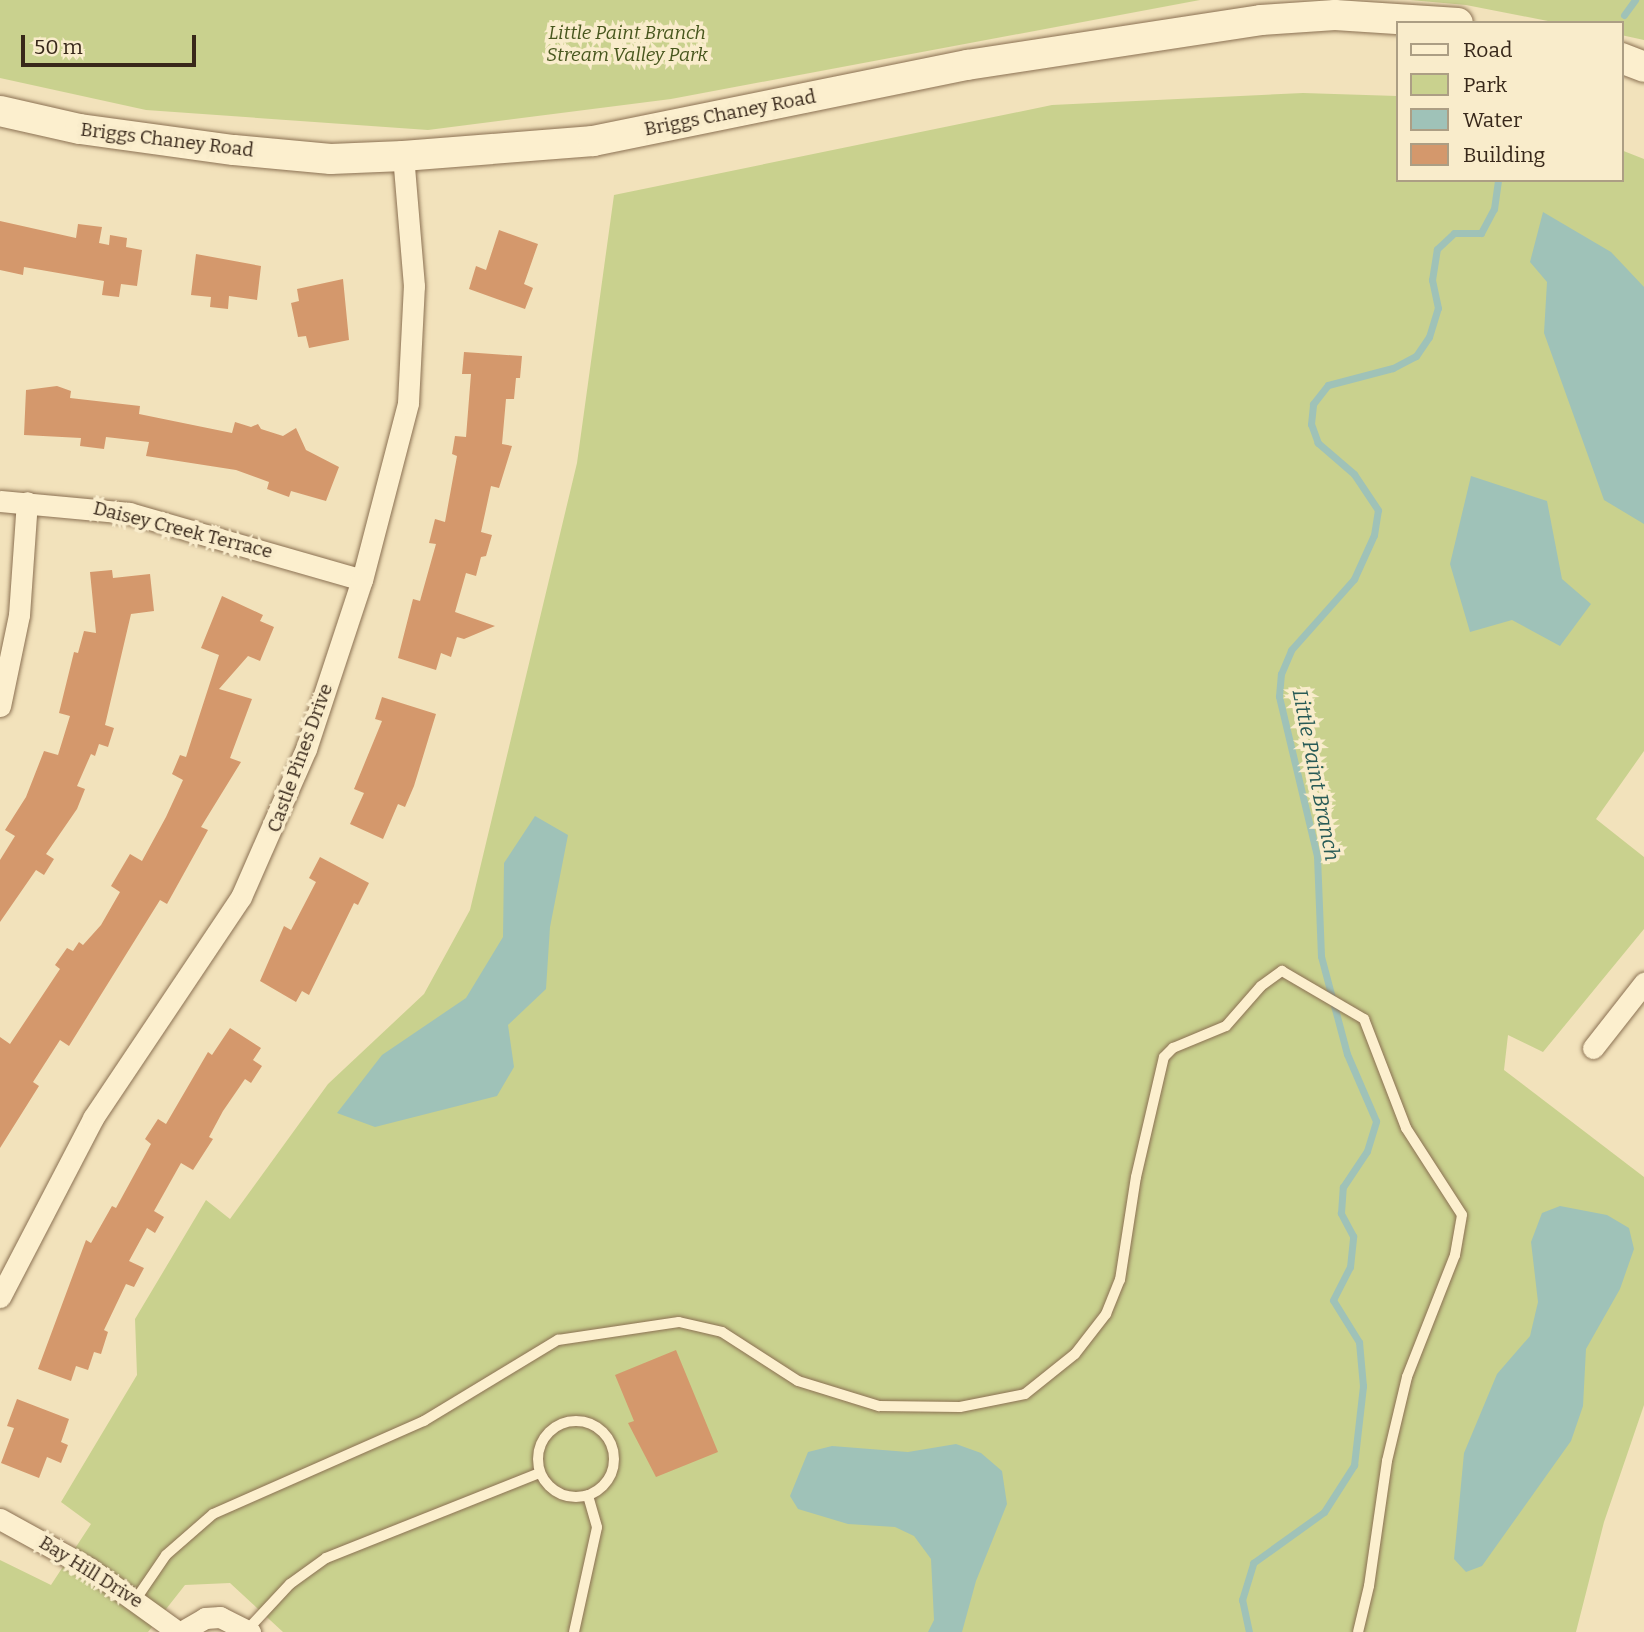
<!DOCTYPE html>
<html>
<head>
<meta charset="utf-8">
<style>
  body { margin:0 }
  #map { position:relative; width:1644px; height:1632px; overflow:hidden; background:#f2e2bb; font-family:Bitter,serif }
  div>[style] { position:absolute }
  [style*='--x'] { left:calc(var(--x)*1px); top:calc(var(--y)*1px); width:calc(var(--w)*1px); rotate:calc(var(--a)*1deg) }
  .green>* { inset:0; background:#c9d18e }
  .water>* { inset:0; background:#9fc2b8 }
  .stream>* { height:7px; margin:-3.5px; padding:0 3.5px; transform-origin:3.5px; border-radius:3.5px; background:#9fc2b8 }
  .building>* { inset:0; background:#d4986c }
  .roads { filter:drop-shadow(0 0 2px #8b7153) drop-shadow(0 0 2px #8b7153) }
  .service>* { height:10px; margin:-5px; padding:0 5px; transform-origin:5px; border-radius:5px; background:#fcefce }
  .service>.ring { margin:-5px; padding:0; box-sizing:content-box; background:none; border:10px solid #fcefce; border-radius:50% }
  .minor>* { height:21px; margin:-10.5px; padding:0 10.5px; transform-origin:10.5px; border-radius:10.5px; background:#fcefce }
  .secondary>* { height:30px; margin:-15px; padding:0 15px; transform-origin:15px; border-radius:15px; background:#fcefce }
  span { translate:-50% -50%; white-space:nowrap; text-align:center; line-height:1.15; -webkit-text-stroke:7px #f9eccb; paint-order:stroke }
  .park-label { font-size:19px; color:#48571e; font-style:italic }
  .street-label { font-size:19px; color:#38281a }
  .water-label { font-size:21px; color:#275a56; font-style:italic }
  .legend { position:absolute; left:1396px; top:21px; width:228px; height:161px; box-sizing:border-box; background:#f9eccb; border:2px solid #ac9e84; margin:0; padding:9px 12px; list-style:none; font-size:21px; color:#38281a }
  .legend li { display:flex; align-items:center; gap:14px; height:35px }
  .legend b { width:35px; border:2px solid #ac9e84 }
  .scale { position:absolute; left:21px; top:35px; width:175px; height:32px; box-sizing:border-box; border:4px solid #38281a; border-top:0; padding-left:9px; font-size:21px; line-height:24px; white-space:nowrap; color:#38281a; -webkit-text-stroke:5px #f9eccb; paint-order:stroke }
</style>
</head>
<body>
<div id="map">
  <div class="green">
    <div style="clip-path:polygon(0 0,1200px 0,671px 99px,428px 130px,146px 110px,0 78px)"></div>
    <div style="clip-path:polygon(1410px 0,1644px 0,1644px 40px,1621px 35px,1621px 23px,1558px 23px,1466px 5px)"></div>
    <div style="clip-path:polygon(1303px 93px,1397px 96px,1397px 180px,1621px 180px,1621px 150px,1644px 159px,1644px 751px,1596px 819px,1644px 857px,1644px 929px,1543px 1052px,1508px 1035px,1504px 1070px,1644px 1177px,1644px 1405px,1604px 1522px,1576px 1632px,283px 1632px,230px 1583px,185px 1585px,148px 1632px,0 1632px,0 1560px,51px 1585px,91px 1524px,61px 1502px,137px 1375px,135px 1319px,206px 1200px,230px 1219px,328px 1084px,424px 994px,470px 910px,577px 463px,614px 195px,1052px 105px)"></div>
  </div>
  <div class="water">
    <div style="clip-path:polygon(1543px 212px,1611px 252px,1644px 287px,1644px 524px,1604px 500px,1544px 333px,1547px 282px,1530px 262px)"></div>
    <div style="clip-path:polygon(1471px 476px,1547px 501px,1562px 579px,1591px 604px,1560px 646px,1512px 620px,1470px 632px,1450px 564px)"></div>
    <div style="clip-path:polygon(535px 816px,568px 835px,550px 927px,546px 989px,508px 1025px,514px 1067px,497px 1096px,375px 1127px,337px 1113px,382px 1055px,466px 998px,503px 937px,504px 863px)"></div>
    <div style="clip-path:polygon(1560px 1206px,1607px 1215px,1629px 1228px,1634px 1249px,1620px 1289px,1586px 1349px,1583px 1406px,1571px 1441px,1482px 1566px,1466px 1572px,1454px 1559px,1464px 1453px,1497px 1374px,1530px 1336px,1538px 1302px,1531px 1242px,1542px 1213px)"></div>
    <div style="clip-path:polygon(956px 1444px,981px 1453px,1002px 1471px,1007px 1504px,976px 1581px,962px 1632px,928px 1632px,934px 1620px,931px 1559px,914px 1536px,895px 1527px,848px 1524px,798px 1509px,790px 1496px,808px 1452px,832px 1446px,908px 1452px)"></div>
  </div>
  <div class="stream">
    <div style="--x:1624;--y:15;--w:19;--a:-54"></div>
    <div style="--x:1249;--y:1632;--w:33;--a:-102"></div>
    <div style="--x:1242;--y:1600;--w:39;--a:-73"></div>
    <div style="--x:1253;--y:1563;--w:87;--a:-35.7"></div>
    <div style="--x:1324;--y:1512;--w:56;--a:-57.4"></div>
    <div style="--x:1354;--y:1465;--w:80;--a:-83.5"></div>
    <div style="--x:1363;--y:1386;--w:44;--a:-95.2"></div>
    <div style="--x:1359;--y:1342;--w:49;--a:-121.8"></div>
    <div style="--x:1333;--y:1300;--w:37;--a:-63"></div>
    <div style="--x:1350;--y:1267;--w:31;--a:-84"></div>
    <div style="--x:1353;--y:1236;--w:26;--a:-118"></div>
    <div style="--x:1341;--y:1213;--w:26;--a:-86"></div>
    <div style="--x:1343;--y:1187;--w:43;--a:-56.3"></div>
    <div style="--x:1367;--y:1151;--w:31;--a:-73"></div>
    <div style="--x:1376;--y:1121;--w:73;--a:-113.4"></div>
    <div style="--x:1347;--y:1054;--w:101;--a:-104.9"></div>
    <div style="--x:1321;--y:956;--w:100;--a:-92.3"></div>
    <div style="--x:1317;--y:856;--w:164;--a:-103.4"></div>
    <div style="--x:1279;--y:696;--w:22;--a:-85"></div>
    <div style="--x:1281;--y:674;--w:26;--a:-67"></div>
    <div style="--x:1291;--y:650;--w:95;--a:-48.4"></div>
    <div style="--x:1354;--y:579;--w:48;--a:-65.6"></div>
    <div style="--x:1374;--y:535;--w:25;--a:-81"></div>
    <div style="--x:1378;--y:510;--w:43;--a:-123.7"></div>
    <div style="--x:1354;--y:474;--w:48;--a:-139.3"></div>
    <div style="--x:1318;--y:443;--w:20;--a:-110"></div>
    <div style="--x:1311;--y:424;--w:20;--a:-84"></div>
    <div style="--x:1313;--y:404;--w:24;--a:-52"></div>
    <div style="--x:1328;--y:385;--w:67;--a:-14.7"></div>
    <div style="--x:1393;--y:368;--w:26;--a:-28"></div>
    <div style="--x:1416;--y:356;--w:23;--a:-56"></div>
    <div style="--x:1429;--y:337;--w:30;--a:-73"></div>
    <div style="--x:1438;--y:308;--w:29;--a:-102"></div>
    <div style="--x:1432;--y:280;--w:31;--a:-81"></div>
    <div style="--x:1437;--y:249;--w:23;--a:-43"></div>
    <div style="--x:1454;--y:233;--w:27;--a:0"></div>
    <div style="--x:1481;--y:233;--w:27;--a:-62"></div>
    <div style="--x:1494;--y:209;--w:29;--a:-82"></div>
  </div>
  <div class="building">
    <div style="clip-path:polygon(0 221px,76px 238px,78px 224px,102px 227px,99px 243px,109px 245px,110px 235px,127px 238px,126px 247px,142px 250px,137px 286px,121px 284px,119px 297px,102px 295px,104px 281px,24px 267px,23px 275px,0 270px)"></div>
    <div style="clip-path:polygon(499px 230px,538px 244px,524px 284px,533px 288px,525px 309px,469px 289px,476px 266px,486px 270px)"></div>
    <div style="clip-path:polygon(196px 254px,261px 266px,257px 300px,229px 296px,228px 309px,210px 307px,211px 297px,191px 295px)"></div>
    <div style="clip-path:polygon(343px 279px,349px 340px,309px 348px,306px 336px,298px 337px,291px 303px,299px 301px,297px 289px)"></div>
    <div style="clip-path:polygon(464px 352px,522px 356px,520px 378px,516px 378px,514px 399px,506px 399px,502px 444px,512px 446px,499px 488px,491px 486px,481px 532px,492px 535px,486px 556px,481px 557px,476px 576px,466px 573px,455px 612px,495px 626px,464px 639px,457px 637px,451px 657px,441px 653px,436px 670px,398px 658px,413px 599px,420px 601px,436px 544px,429px 543px,435px 519px,445px 522px,457px 456px,452px 454px,455px 436px,466px 437px,471px 374px,462px 374px)"></div>
    <div style="clip-path:polygon(57px 386px,71px 391px,70px 398px,140px 406px,139px 414px,232px 433px,235px 422px,251px 427px,258px 424px,261px 429px,283px 436px,296px 428px,306px 450px,339px 467px,326px 501px,291px 491px,289px 497px,267px 489px,269px 482px,236px 470px,146px 456px,149px 442px,106px 437px,104px 449px,80px 446px,81px 438px,24px 435px,26px 390px)"></div>
    <div style="clip-path:polygon(112px 570px,113px 578px,150px 574px,154px 611px,131px 614px,105px 725px,114px 728px,108px 747px,99px 744px,95px 756px,91px 754px,77px 786px,85px 789px,77px 809px,46px 854px,54px 859px,44px 875px,36px 870px,0 922px,0 860px,15px 836px,5px 830px,26px 797px,44px 751px,58px 755px,70px 716px,59px 713px,74px 652px,78px 653px,84px 631px,96px 633px,90px 572px)"></div>
    <div style="clip-path:polygon(222px 596px,263px 615px,260px 621px,274px 627px,260px 661px,248px 656px,219px 689px,252px 699px,230px 758px,241px 762px,201px 827px,208px 830px,167px 904px,160px 900px,69px 1046px,60px 1040px,33px 1082px,39px 1086px,0 1148px,0 1037px,10px 1044px,60px 969px,55px 965px,67px 948px,73px 951px,79px 942px,83px 945px,101px 925px,120px 892px,111px 886px,130px 854px,142px 861px,166px 817px,183px 780px,172px 774px,180px 755px,186px 757px,219px 655px,201px 648px)"></div>
    <div style="clip-path:polygon(382px 697px,436px 714px,414px 786px,405px 807px,398px 804px,383px 839px,350px 824px,364px 793px,354px 789px,382px 721px,375px 719px)"></div>
    <div style="clip-path:polygon(320px 857px,369px 883px,358px 905px,354px 903px,309px 995px,302px 991px,296px 1002px,260px 981px,284px 926px,291px 930px,316px 882px,309px 878px)"></div>
    <div style="clip-path:polygon(230px 1028px,261px 1048px,253px 1060px,262px 1066px,251px 1083px,245px 1079px,223px 1111px,209px 1137px,213px 1139px,193px 1170px,181px 1163px,154px 1211px,164px 1217px,155px 1233px,147px 1228px,129px 1261px,144px 1268px,134px 1287px,126px 1284px,104px 1330px,108px 1332px,101px 1354px,94px 1352px,88px 1370px,76px 1366px,71px 1381px,38px 1369px,86px 1240px,91px 1243px,112px 1206px,116px 1208px,151px 1144px,145px 1139px,158px 1119px,166px 1124px,208px 1052px,212px 1055px)"></div>
    <div style="clip-path:polygon(676px 1350px,718px 1452px,656px 1477px,628px 1423px,634px 1421px,615px 1375px)"></div>
    <div style="clip-path:polygon(17px 1399px,69px 1419px,61px 1442px,68px 1445px,61px 1463px,47px 1457px,39px 1478px,1px 1463px,14px 1428px,7px 1426px)"></div>
  </div>
  <div class="roads">
    <div class="service">
      <div class="ring" style="left:538px;top:1421px;width:66px;height:66px"></div>
      <div style="--x:136;--y:1599;--w:53;--a:-55.7"></div>
      <div style="--x:166;--y:1555;--w:62;--a:-41.1"></div>
      <div style="--x:213;--y:1514;--w:231;--a:-23.8"></div>
      <div style="--x:424;--y:1421;--w:157;--a:-31.2"></div>
      <div style="--x:558;--y:1340;--w:122;--a:-8.5"></div>
      <div style="--x:679;--y:1322;--w:44;--a:13.1"></div>
      <div style="--x:722;--y:1332;--w:90;--a:32.8"></div>
      <div style="--x:798;--y:1381;--w:85;--a:17.2"></div>
      <div style="--x:879;--y:1406;--w:81;--a:0.7"></div>
      <div style="--x:960;--y:1407;--w:66;--a:-11.3"></div>
      <div style="--x:1025;--y:1394;--w:64;--a:-38.7"></div>
      <div style="--x:1075;--y:1354;--w:51;--a:-52.2"></div>
      <div style="--x:1106;--y:1314;--w:37;--a:-68"></div>
      <div style="--x:1120;--y:1280;--w:104;--a:-81.2"></div>
      <div style="--x:1136;--y:1177;--w:123;--a:-76.9"></div>
      <div style="--x:1164;--y:1057;--w:13;--a:-45"></div>
      <div style="--x:1173;--y:1048;--w:57;--a:-22.5"></div>
      <div style="--x:1226;--y:1026;--w:53;--a:-48.8"></div>
      <div style="--x:1261;--y:986;--w:26;--a:-36"></div>
      <div style="--x:1282;--y:971;--w:95;--a:30.3"></div>
      <div style="--x:1364;--y:1019;--w:117;--a:68.9"></div>
      <div style="--x:1406;--y:1128;--w:103;--a:57.2"></div>
      <div style="--x:1462;--y:1215;--w:41;--a:99.9"></div>
      <div style="--x:1455;--y:1255;--w:131;--a:111.5"></div>
      <div style="--x:1407;--y:1377;--w:86;--a:103.4"></div>
      <div style="--x:1387;--y:1461;--w:126;--a:98.2"></div>
      <div style="--x:1369;--y:1586;--w:47;--a:103.4"></div>
      <div style="--x:248;--y:1629;--w:62;--a:-47"></div>
      <div style="--x:290;--y:1584;--w:44;--a:-35.8"></div>
      <div style="--x:326;--y:1558;--w:230;--a:-21.7"></div>
      <div style="--x:574;--y:1632;--w:107;--a:-77.6"></div>
      <div style="--x:597;--y:1527;--w:33;--a:-106"></div>
    </div>
    <div class="minor">
      <div style="--x:0;--y:501;--w:130;--a:5.3"></div>
      <div style="--x:129;--y:513;--w:242;--a:16"></div>
      <div style="--x:0;--y:706;--w:93;--a:-78.2"></div>
      <div style="--x:19;--y:615;--w:113;--a:-86"></div>
      <div style="--x:1593;--y:1048;--w:83;--a:-51.9"></div>
      <div style="--x:0;--y:1297;--w:202;--a:-62.5"></div>
      <div style="--x:93;--y:1118;--w:266;--a:-56.2"></div>
      <div style="--x:241;--y:897;--w:162;--a:-66.3"></div>
      <div style="--x:306;--y:749;--w:178;--a:-71.7"></div>
      <div style="--x:362;--y:580;--w:183;--a:-75.4"></div>
      <div style="--x:408;--y:403;--w:117;--a:-87.1"></div>
      <div style="--x:414;--y:286;--w:130;--a:-94.8"></div>
      <div style="--x:0;--y:1519;--w:102;--a:28.8"></div>
      <div style="--x:89;--y:1568;--w:110;--a:35.7"></div>
      <div style="--x:181;--y:1632;--w:28;--a:-30"></div>
      <div style="--x:205;--y:1618;--w:15;--a:-4"></div>
      <div style="--x:220;--y:1617;--w:34;--a:27"></div>
    </div>
    <div class="secondary">
      <div style="--x:1621;--y:58;--w:25;--a:21"></div>
      <div style="--x:0;--y:111;--w:82;--a:12.7"></div>
      <div style="--x:80;--y:129;--w:155;--a:7.8"></div>
      <div style="--x:234;--y:150;--w:97;--a:5.3"></div>
      <div style="--x:331;--y:159;--w:72;--a:-2.4"></div>
      <div style="--x:403;--y:156;--w:191;--a:-4.5"></div>
      <div style="--x:593;--y:141;--w:382;--a:-11.5"></div>
      <div style="--x:967;--y:65;--w:297;--a:-8.7"></div>
      <div style="--x:1261;--y:20;--w:74;--a:-3.9"></div>
      <div style="--x:1335;--y:15;--w:123;--a:3.7"></div>
    </div>
  </div>
  <div class="park-label">
    <span style="left:627px;top:44px">Little Paint Branch<br>Stream Valley Park</span>
  </div>
  <div class="street-label">
    <span style="left:730px;top:113px;rotate:-11deg">Briggs Chaney Road</span>
    <span style="left:167px;top:140px;rotate:7deg">Briggs Chaney Road</span>
    <span style="left:183px;top:530px;rotate:14deg">Daisey Creek Terrace</span>
    <span style="left:300px;top:758px;rotate:-70deg">Castle Pines Drive</span>
    <span style="left:91px;top:1572px;rotate:32deg">Bay Hill Drive</span>
  </div>
  <div class="water-label">
    <span style="left:1316px;top:775px;rotate:79deg">Little Paint Branch</span>
  </div>
  <ul class="legend">
  <li><b style="height:9px;background:#fcefce"></b>Road</li>
  <li><b style="height:19px;background:#c9d18e"></b>Park</li>
  <li><b style="height:19px;background:#9fc2b8"></b>Water</li>
  <li><b style="height:19px;background:#d4986c"></b>Building</li>
  </ul>
  <div class="scale">50 m</div>
</div>
</body>
</html>
